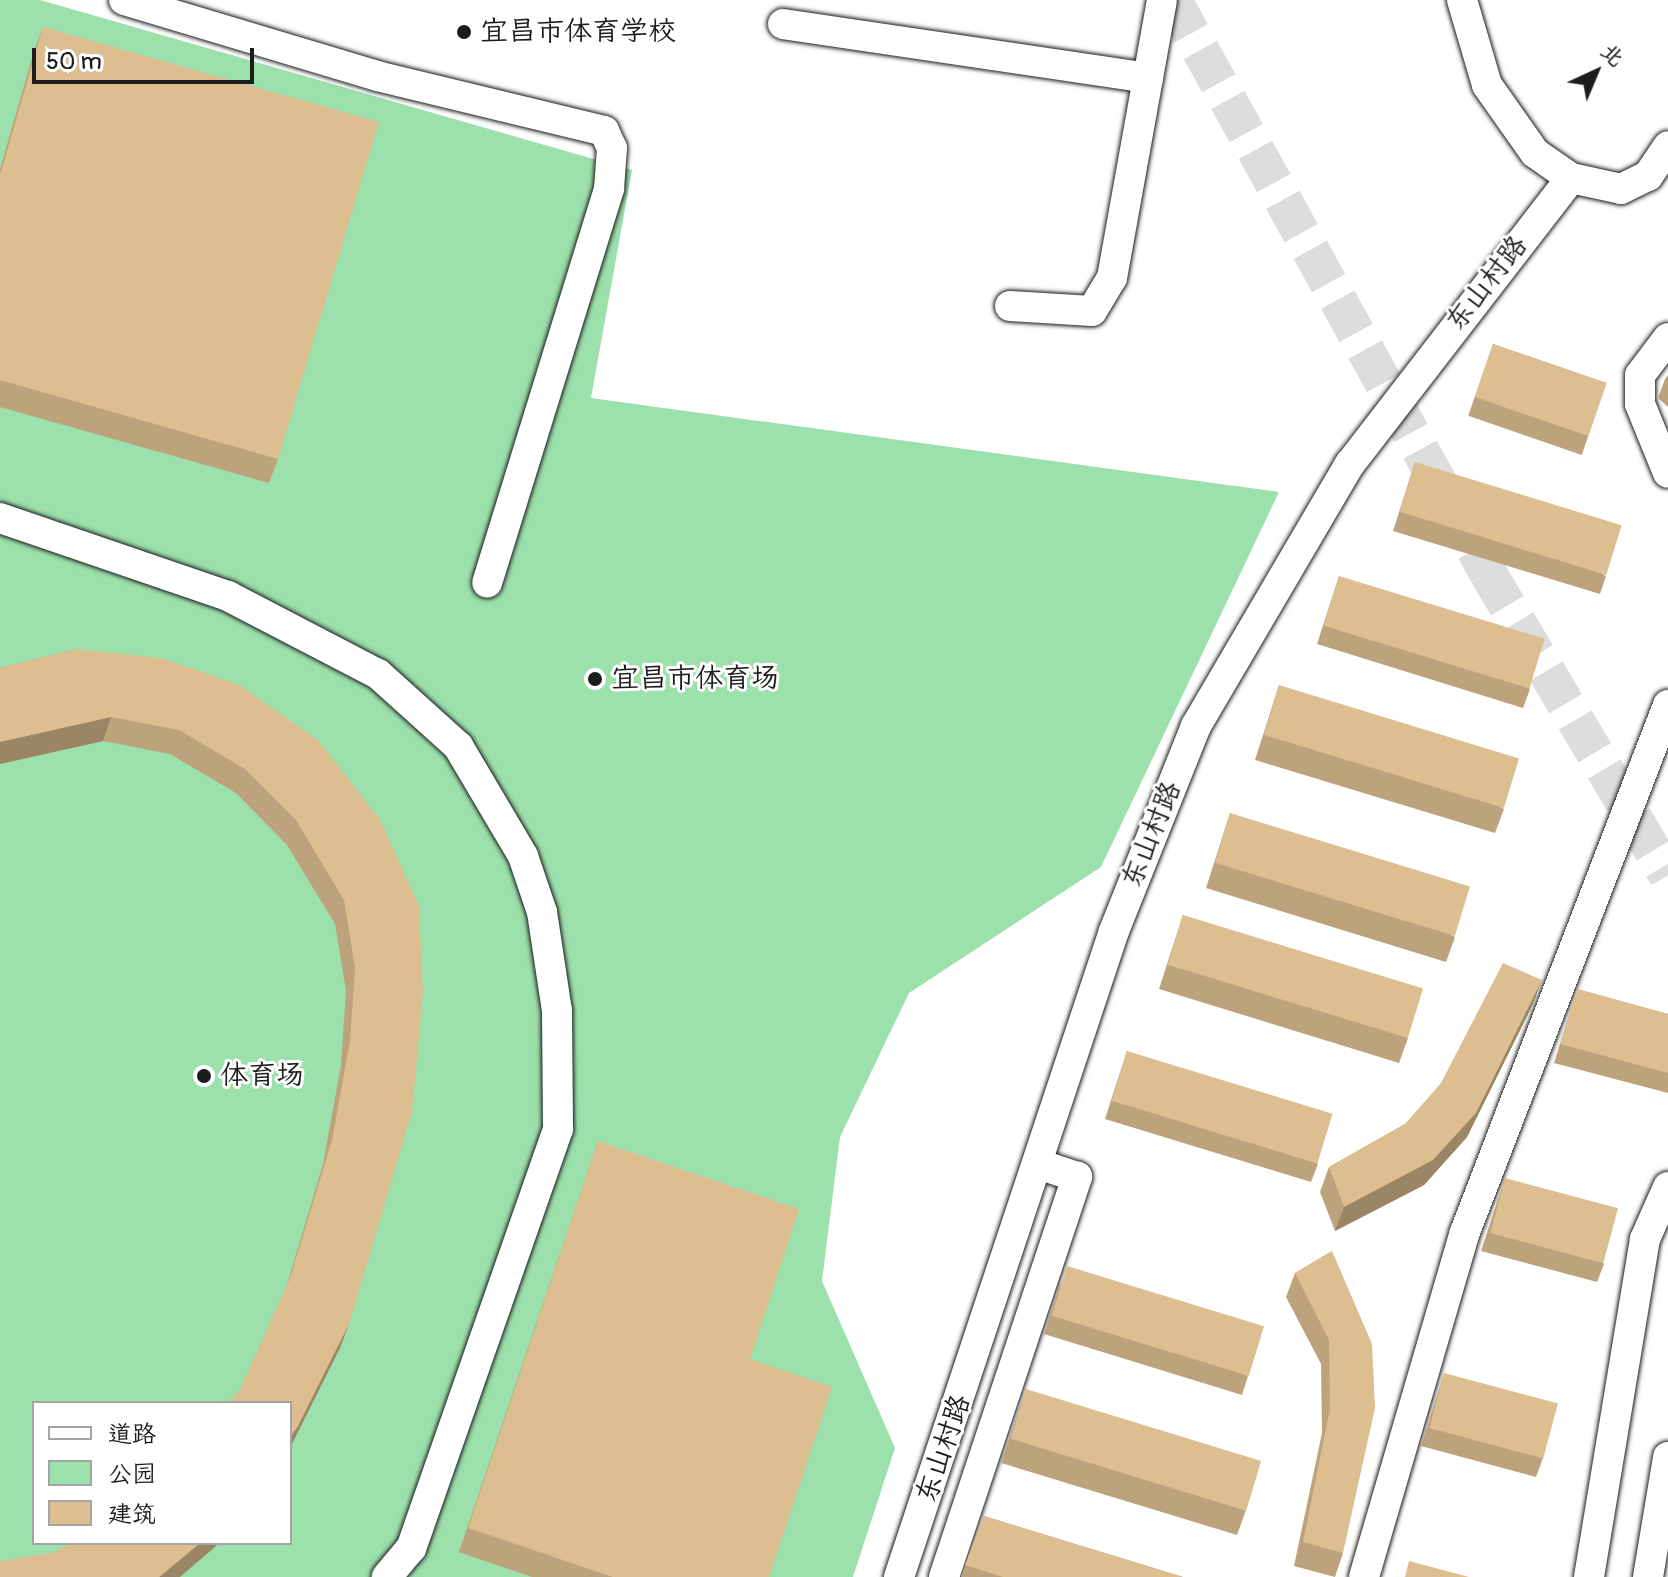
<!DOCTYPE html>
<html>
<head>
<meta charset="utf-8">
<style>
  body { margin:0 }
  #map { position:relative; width:1668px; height:1577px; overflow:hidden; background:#fff; font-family:Pangolin,"LXGW WenKai TC",sans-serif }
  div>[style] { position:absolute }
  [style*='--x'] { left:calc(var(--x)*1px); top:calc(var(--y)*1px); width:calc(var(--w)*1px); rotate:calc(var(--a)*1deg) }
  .green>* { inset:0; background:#9ce0ac }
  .major-tunnel>* { height:38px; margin-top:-19px; transform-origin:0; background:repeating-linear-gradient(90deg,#ddd 0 38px,transparent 0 57px) }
  .roads { filter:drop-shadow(0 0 2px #1c1c1c) drop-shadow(0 0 2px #1c1c1c) }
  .minor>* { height:30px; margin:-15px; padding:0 15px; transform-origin:15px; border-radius:15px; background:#fff }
  .wall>* { inset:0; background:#bda37c; transform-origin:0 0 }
  .shaded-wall>* { inset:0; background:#9a8565 }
  .building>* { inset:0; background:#dcbe90; transform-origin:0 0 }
  .dots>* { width:22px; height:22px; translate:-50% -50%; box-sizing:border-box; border:4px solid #fff; border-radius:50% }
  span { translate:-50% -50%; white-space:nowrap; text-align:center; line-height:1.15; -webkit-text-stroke:6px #fff; paint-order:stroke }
  .poi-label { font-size:28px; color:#1c1c1c }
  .left { translate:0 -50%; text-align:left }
  .street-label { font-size:28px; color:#1c1c1c }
  .legend { position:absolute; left:32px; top:1401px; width:260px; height:144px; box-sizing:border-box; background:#fff; border:2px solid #a4a4a4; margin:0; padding:10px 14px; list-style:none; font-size:24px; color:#1c1c1c }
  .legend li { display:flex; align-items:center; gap:16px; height:40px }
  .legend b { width:40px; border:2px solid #a4a4a4 }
  .north { position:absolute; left:1556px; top:32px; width:80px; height:80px; -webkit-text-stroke:6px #fff; paint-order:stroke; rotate:44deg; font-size:22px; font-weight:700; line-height:32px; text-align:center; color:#1c1c1c }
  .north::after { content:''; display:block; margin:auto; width:28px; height:36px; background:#1c1c1c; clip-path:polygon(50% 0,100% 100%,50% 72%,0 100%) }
  .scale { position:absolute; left:32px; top:48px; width:222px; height:36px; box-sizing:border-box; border:4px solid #1c1c1c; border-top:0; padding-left:10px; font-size:24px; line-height:28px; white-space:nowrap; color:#1c1c1c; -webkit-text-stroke:6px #fff; paint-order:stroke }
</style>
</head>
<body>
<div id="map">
  <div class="green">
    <div style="clip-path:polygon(evenodd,0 0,40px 0,632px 170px,591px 398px,1279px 492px,1101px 867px,909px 993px,840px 1137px,822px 1281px,895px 1448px,853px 1577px,0 1577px,0 0,34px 1403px,290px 1403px,290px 1543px,34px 1543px,34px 1403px)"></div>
  </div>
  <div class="major-tunnel">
    <div style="--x:1173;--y:0;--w:654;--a:61.2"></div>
    <div style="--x:1488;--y:573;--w:352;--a:59.3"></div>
  </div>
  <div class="roads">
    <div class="minor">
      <div style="--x:124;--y:0;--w:264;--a:16.7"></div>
      <div style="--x:377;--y:76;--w:234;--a:13.6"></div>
      <div style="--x:604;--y:131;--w:19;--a:65"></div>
      <div style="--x:612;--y:148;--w:41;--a:94.2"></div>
      <div style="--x:609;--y:189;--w:412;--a:107.2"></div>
      <div style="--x:1462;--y:0;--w:89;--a:73.6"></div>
      <div style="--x:1487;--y:85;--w:83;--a:54.8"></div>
      <div style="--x:1535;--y:153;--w:44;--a:34.8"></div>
      <div style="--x:1571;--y:178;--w:51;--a:12.4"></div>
      <div style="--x:1621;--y:189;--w:30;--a:-26"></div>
      <div style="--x:1648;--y:176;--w:36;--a:-56"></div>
      <div style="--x:783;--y:24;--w:369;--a:8.4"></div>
      <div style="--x:1010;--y:306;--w:82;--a:3.5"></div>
      <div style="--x:1092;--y:311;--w:39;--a:-59"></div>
      <div style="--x:1112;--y:278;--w:282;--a:-79.8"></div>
      <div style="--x:1668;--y:338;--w:46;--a:127.1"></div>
      <div style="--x:1640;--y:375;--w:29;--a:90"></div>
      <div style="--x:1640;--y:404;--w:74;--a:67.9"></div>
      <div style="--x:0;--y:518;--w:241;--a:18.9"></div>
      <div style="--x:228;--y:596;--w:169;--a:27.5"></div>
      <div style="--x:378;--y:674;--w:108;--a:42"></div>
      <div style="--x:458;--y:746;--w:128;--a:59.4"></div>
      <div style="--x:523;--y:856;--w:59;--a:71.3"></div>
      <div style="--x:542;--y:912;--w:100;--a:81.4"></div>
      <div style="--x:557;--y:1011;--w:118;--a:89.5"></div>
      <div style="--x:558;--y:1129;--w:444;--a:109.3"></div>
      <div style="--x:411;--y:1548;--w:38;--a:130"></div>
      <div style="--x:899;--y:1577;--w:681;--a:-71.59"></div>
      <div style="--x:1114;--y:931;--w:221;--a:-68.2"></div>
      <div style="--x:1196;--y:726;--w:304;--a:-59.6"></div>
      <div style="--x:1350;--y:464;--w:361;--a:-52.3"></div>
      <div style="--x:944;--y:1577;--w:422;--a:-71.6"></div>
      <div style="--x:1077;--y:1177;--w:41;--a:-161.6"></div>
      <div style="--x:1364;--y:1577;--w:359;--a:-73.7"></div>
      <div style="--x:1465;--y:1232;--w:565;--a:-68.93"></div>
      <div style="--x:1589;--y:1577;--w:343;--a:-80.6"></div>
      <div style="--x:1645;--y:1239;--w:57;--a:-66.1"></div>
      <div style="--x:1648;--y:1577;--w:122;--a:-80.5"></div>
    </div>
  </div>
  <div class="wall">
    <div style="clip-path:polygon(43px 27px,278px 459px,269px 483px,0 407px,0 169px,34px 51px)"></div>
    <div style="left:1493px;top:344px;width:120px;height:76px;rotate:19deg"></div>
    <div style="clip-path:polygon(1668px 375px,1668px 407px,1658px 398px,1665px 379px)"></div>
    <div style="clip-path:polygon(1415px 462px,1606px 576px,1600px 594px,1393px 531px)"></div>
    <div style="clip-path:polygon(1339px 576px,1530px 689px,1523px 708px,1317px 644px)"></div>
    <div style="clip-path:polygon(76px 649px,380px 820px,340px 1348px,241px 1388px,286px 1288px,323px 1164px,341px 1065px,346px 991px,335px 924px,287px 845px,236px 793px,170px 754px,103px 741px,0 764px,0 668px)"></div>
    <div style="clip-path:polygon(1279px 685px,1504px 809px,1495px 833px,1255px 760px)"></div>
    <div style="clip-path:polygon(1230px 813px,1455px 937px,1446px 962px,1206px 888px)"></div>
    <div style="clip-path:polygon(1183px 915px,1408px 1038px,1399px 1063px,1159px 989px)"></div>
    <div style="clip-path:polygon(1577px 989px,1668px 1014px,1668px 1093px,1554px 1063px)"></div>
    <div style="clip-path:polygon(1533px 1004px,1467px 1137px,1424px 1185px,1335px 1231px,1320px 1192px,1329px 1167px,1405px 1124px)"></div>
    <div style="clip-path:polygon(1127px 1051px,1318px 1164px,1311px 1182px,1105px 1119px)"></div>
    <div style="clip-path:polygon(598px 1141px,750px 1359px,769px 1577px,532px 1577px,459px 1552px)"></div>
    <div style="clip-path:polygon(1505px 1178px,1604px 1264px,1597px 1282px,1481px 1251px)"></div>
    <div style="clip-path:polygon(1332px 1251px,1343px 1553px,1335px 1577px,1294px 1566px,1322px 1433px,1321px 1364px,1286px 1297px,1295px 1273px)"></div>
    <div style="clip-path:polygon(1060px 1284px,1248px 1376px,1242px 1395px,1044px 1334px)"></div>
    <div style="clip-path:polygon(1444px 1373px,1543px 1458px,1536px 1477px,1421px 1446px)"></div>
    <div style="clip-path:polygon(1026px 1389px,1246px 1510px,1237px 1535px,1001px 1463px)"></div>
    <div style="clip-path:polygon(984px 1516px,1183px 1577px,961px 1577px)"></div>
  </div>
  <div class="shaded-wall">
    <div style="clip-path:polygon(111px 717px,103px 741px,0 764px,0 742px)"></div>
    <div style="clip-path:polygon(1542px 980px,1533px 1004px,1467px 1137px,1424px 1185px,1335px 1231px,1344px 1207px)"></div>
    <div style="clip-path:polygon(349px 1324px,340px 1348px,290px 1448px,290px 1437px)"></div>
    <div style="clip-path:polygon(200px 1543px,219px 1543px,215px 1547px,180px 1577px,159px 1577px)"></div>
  </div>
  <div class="building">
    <div style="clip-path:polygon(43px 27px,379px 122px,278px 459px,0 380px,0 175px)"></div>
    <div style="left:1493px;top:344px;width:120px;height:56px;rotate:19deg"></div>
    <div style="left:1415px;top:462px;width:216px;height:52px;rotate:17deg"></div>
    <div style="left:1339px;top:576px;width:215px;height:52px;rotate:17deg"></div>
    <div style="clip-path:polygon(76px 649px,161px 658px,239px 685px,318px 740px,380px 820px,419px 906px,423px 992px,412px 1112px,349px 1324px,297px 1428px,290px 1437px,290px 1403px,228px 1403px,241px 1388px,290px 1278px,332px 1140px,350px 1041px,355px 967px,344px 900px,296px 820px,245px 769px,179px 730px,111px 717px,0 742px,0 668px)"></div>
    <div style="left:1279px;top:685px;width:251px;height:52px;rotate:17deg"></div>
    <div style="left:1230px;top:813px;width:251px;height:52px;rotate:17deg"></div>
    <div style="left:1183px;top:915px;width:251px;height:52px;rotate:17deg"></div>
    <div style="clip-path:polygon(1503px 963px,1542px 980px,1476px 1113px,1433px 1160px,1344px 1207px,1329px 1167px,1405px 1124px,1441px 1083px)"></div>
    <div style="clip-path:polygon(1577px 989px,1668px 1014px,1668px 1073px,1560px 1044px)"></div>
    <div style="left:1127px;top:1051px;width:215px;height:52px;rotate:17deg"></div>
    <div style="clip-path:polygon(598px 1141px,799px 1209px,750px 1359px,832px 1387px,769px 1577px,613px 1577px,468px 1528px)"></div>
    <div style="left:1505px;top:1178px;width:117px;height:57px;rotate:15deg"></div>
    <div style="clip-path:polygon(1332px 1251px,1372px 1344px,1375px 1408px,1343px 1553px,1303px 1542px,1330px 1409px,1329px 1340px,1295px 1273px)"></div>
    <div style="left:1067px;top:1266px;width:206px;height:52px;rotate:17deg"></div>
    <div style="left:1444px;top:1373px;width:118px;height:57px;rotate:15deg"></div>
    <div style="left:1026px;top:1389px;width:246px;height:52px;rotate:17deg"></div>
    <div style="clip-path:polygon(984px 1516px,1183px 1577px,1003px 1577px,965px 1565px)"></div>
    <div style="clip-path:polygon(74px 1543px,200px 1543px,159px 1577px,0 1577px,0 1561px,50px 1553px)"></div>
    <div style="clip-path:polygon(1409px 1561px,1469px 1577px,1405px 1577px)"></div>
  </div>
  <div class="dots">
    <div style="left:464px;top:32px;background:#1c1c1c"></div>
    <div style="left:595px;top:679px;background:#1c1c1c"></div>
    <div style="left:204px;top:1076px;background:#1c1c1c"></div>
  </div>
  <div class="poi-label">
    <span class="left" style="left:480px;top:32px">宜昌市体育学校</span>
    <span class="left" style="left:611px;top:679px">宜昌市体育场</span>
    <span class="left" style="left:220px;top:1076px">体育场</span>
  </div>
  <div class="street-label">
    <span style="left:1487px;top:284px;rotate:-52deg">东山村路</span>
    <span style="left:1152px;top:835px;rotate:-68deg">东山村路</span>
    <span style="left:944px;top:1449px;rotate:-71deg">东山村路</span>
  </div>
  <ul class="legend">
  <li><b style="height:10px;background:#fff"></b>道路</li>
  <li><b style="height:22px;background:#9ce0ac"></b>公园</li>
  <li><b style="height:22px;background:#dcbe90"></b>建筑</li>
  </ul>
  <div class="north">北</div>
  <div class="scale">50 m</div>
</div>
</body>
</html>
